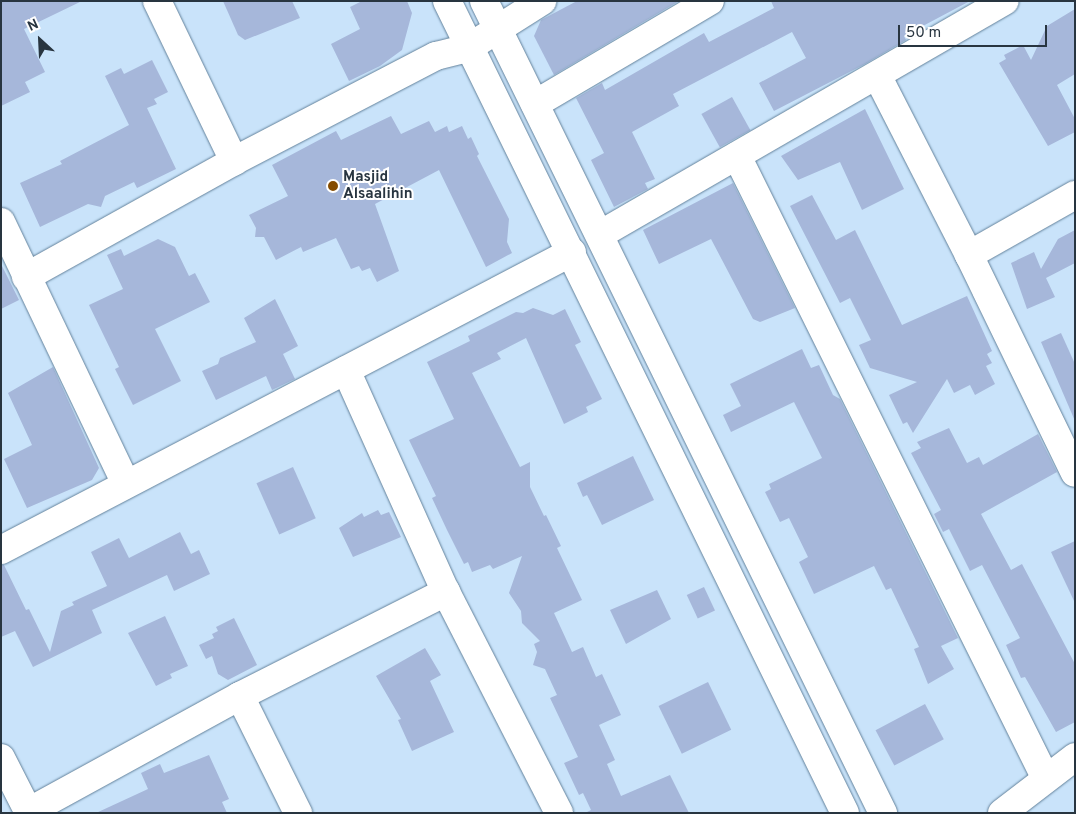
<!DOCTYPE html>
<html>
<head>
<meta charset="utf-8">
<style>
  body { margin:0 }
  #map { position:relative; width:1076px; height:814px; overflow:hidden; background:#c9e3fa; font-family:Overpass,sans-serif }
  div>[style] { position:absolute }
  [style*='--x'] { left:calc(var(--x)*1px); top:calc(var(--y)*1px); width:calc(var(--w)*1px); rotate:calc(var(--a)*1deg) }
  .building>* { inset:0; background:#a6b7da; transform-origin:0 0 }
  .roads { filter:drop-shadow(0 0 1px #63829b) drop-shadow(0 0 1px #63829b) }
  .minor>* { height:28px; margin:-14px; padding:0 14px; transform-origin:14px; border-radius:14px; background:#fff }
  .dots>* { width:14px; height:14px; translate:-50% -50%; box-sizing:border-box; border:2px solid #fff; border-radius:50% }
  span { translate:-50% -50%; white-space:nowrap; text-align:center; line-height:1.15; -webkit-text-stroke:4px #fff; paint-order:stroke }
  .poi-label { font-size:15px; color:#283540; font-weight:700 }
  .left { translate:0 -50%; text-align:left }
  .frame { position:absolute; inset:0; border:2px solid #283540; pointer-events:none }
  .north { position:absolute; left:15px; top:15px; width:50px; height:50px; -webkit-text-stroke:4px #fff; paint-order:stroke; rotate:335deg; font-size:14px; font-weight:700; line-height:20px; text-align:center; color:#283540 }
  .north::after { content:''; display:block; margin:auto; width:18px; height:22px; background:#283540; clip-path:polygon(50% 0,100% 100%,50% 72%,0 100%) }
  .scale { position:absolute; left:898px; top:25px; width:149px; height:22px; box-sizing:border-box; border:2px solid #283540; border-top:0; padding-left:6px; font-size:15px; line-height:18px; white-space:nowrap; color:#283540; -webkit-text-stroke:4px #fff; paint-order:stroke }
</style>
</head>
<body>
<div id="map">
  <div class="building">
    <div style="clip-path:polygon(1px 1px,82px 1px,24px 29px,45px 72px,25px 82px,30px 92px,1px 106px)"></div>
    <div style="clip-path:polygon(223px 1px,292px 1px,300px 18px,245px 40px,238px 35px)"></div>
    <div style="clip-path:polygon(362px 1px,407px 1px,412px 13px,402px 50px,380px 66px,349px 81px,331px 44px,360px 29px,350px 7px)"></div>
    <div style="clip-path:polygon(577px 1px,679px 1px,554px 75px,534px 36px,541px 20px)"></div>
    <div style="clip-path:polygon(771px 1px,970px 1px,904px 36px,906px 40px,865px 64px,774px 111px,759px 83px,806px 58px,792px 32px,673px 94px,679px 106px,632px 132px,655px 179px,645px 183px,648px 189px,614px 207px,591px 160px,604px 153px,576px 98px,602px 83px,605px 90px,704px 33px,709px 42px,774px 8px)"></div>
    <div style="clip-path:polygon(1075px 9px,1075px 74px,1057px 85px,1075px 119px,1075px 132px,1048px 146px,999px 63px,1006px 59px,1004px 55px,1023px 45px,1031px 60px,1047px 26px)"></div>
    <div style="clip-path:polygon(152px 60px,168px 92px,154px 99px,157px 104px,147px 108px,176px 169px,137px 188px,134px 182px,105px 196px,101px 207px,88px 204px,40px 227px,20px 183px,62px 164px,60px 161px,129px 125px,105px 76px,121px 68px,124px 74px)"></div>
    <div style="left:732px;top:97px;width:38px;height:35px;rotate:61deg"></div>
    <div style="clip-path:polygon(865px 109px,904px 189px,862px 210px,840px 162px,798px 180px,781px 156px)"></div>
    <div style="clip-path:polygon(391px 116px,401px 134px,429px 121px,435px 132px,447px 126px,449px 132px,462px 126px,468px 139px,471px 137px,479px 154px,477px 156px,509px 219px,507px 242px,512px 253px,486px 267px,439px 170px,375px 204px,399px 271px,377px 282px,370px 268px,362px 271px,359px 266px,351px 269px,336px 238px,303px 252px,301px 247px,276px 260px,264px 237px,255px 237px,256px 228px,249px 215px,288px 196px,272px 165px,336px 131px,341px 140px)"></div>
    <div style="clip-path:polygon(733px 183px,795px 308px,760px 322px,753px 319px,711px 239px,659px 264px,643px 230px)"></div>
    <div style="clip-path:polygon(812px 195px,836px 240px,855px 230px,902px 325px,967px 296px,992px 351px,987px 354px,992px 363px,986px 366px,995px 384px,975px 395px,970px 385px,954px 393px,947px 379px,913px 433px,907px 422px,903px 424px,889px 395px,917px 382px,870px 368px,859px 345px,871px 340px,850px 298px,840px 303px,790px 206px)"></div>
    <div style="clip-path:polygon(1075px 230px,1075px 263px,1046px 278px,1055px 297px,1027px 309px,1011px 263px,1034px 252px,1041px 269px,1058px 239px)"></div>
    <div style="clip-path:polygon(158px 239px,175px 247px,189px 276px,195px 273px,210px 302px,155px 329px,181px 381px,133px 405px,115px 369px,119px 367px,89px 305px,123px 289px,107px 255px,121px 249px,124px 256px)"></div>
    <div style="clip-path:polygon(1px 264px,19px 300px,1px 309px)"></div>
    <div style="clip-path:polygon(275px 299px,298px 346px,283px 354px,295px 379px,272px 390px,266px 376px,216px 400px,202px 371px,218px 364px,220px 358px,256px 342px,244px 318px)"></div>
    <div style="clip-path:polygon(533px 308px,553px 315px,565px 309px,581px 342px,575px 345px,602px 399px,586px 407px,588px 412px,564px 424px,526px 338px,497px 353px,501px 359px,472px 373px,520px 467px,530px 462px,530px 487px,544px 516px,546px 515px,561px 546px,557px 548px,582px 600px,554px 613px,572px 652px,583px 647px,596px 677px,602px 674px,621px 715px,599px 725px,615px 760px,607px 764px,621px 796px,670px 775px,689px 813px,585px 813px,591px 810px,583px 793px,579px 795px,564px 763px,578px 757px,550px 698px,557px 695px,545px 669px,533px 665px,537px 652px,534px 644px,540px 641px,522px 623px,521px 611px,509px 593px,522px 556px,493px 569px,490px 565px,472px 572px,468px 562px,464px 564px,447px 530px,432px 498px,436px 496px,409px 440px,454px 419px,427px 362px,470px 341px,468px 336px,516px 312px,523px 313px)"></div>
    <div style="clip-path:polygon(1061px 333px,1075px 364px,1075px 421px,1041px 342px)"></div>
    <div style="clip-path:polygon(802px 349px,811px 368px,819px 365px,833px 395px,840px 399px,958px 638px,941px 646px,954px 669px,928px 684px,914px 649px,919px 647px,891px 588px,886px 590px,874px 566px,814px 594px,799px 562px,808px 557px,789px 518px,780px 522px,765px 492px,771px 489px,769px 484px,822px 458px,794px 402px,731px 432px,723px 415px,741px 406px,730px 384px)"></div>
    <div style="clip-path:polygon(53px 367px,99px 468px,92px 480px,27px 508px,4px 459px,32px 445px,8px 393px)"></div>
    <div style="clip-path:polygon(949px 428px,967px 463px,979px 457px,983px 465px,1038px 434px,1057px 472px,981px 514px,1011px 570px,1022px 564px,1075px 664px,1075px 722px,1056px 732px,1025px 677px,1021px 678px,1006px 645px,1020px 638px,982px 565px,970px 571px,949px 529px,943px 532px,934px 514px,941px 510px,911px 453px,921px 448px,917px 442px)"></div>
    <div style="clip-path:polygon(633px 456px,654px 500px,602px 525px,587px 495px,583px 497px,577px 483px)"></div>
    <div style="left:293px;top:467px;width:56px;height:40px;rotate:66deg"></div>
    <div style="clip-path:polygon(378px 510px,381px 515px,389px 512px,401px 537px,353px 557px,339px 528px,362px 513px,364px 517px)"></div>
    <div style="clip-path:polygon(180px 532px,191px 554px,199px 550px,210px 574px,174px 591px,167px 575px,92px 610px,102px 633px,33px 667px,15px 631px,1px 637px,1px 565px,4px 565px,26px 610px,29px 609px,50px 652px,61px 611px,74px 605px,72px 602px,107px 586px,91px 552px,119px 538px,129px 558px)"></div>
    <div style="clip-path:polygon(1075px 541px,1075px 603px,1051px 552px)"></div>
    <div style="left:704px;top:587px;width:26px;height:19px;rotate:65deg"></div>
    <div style="clip-path:polygon(657px 590px,671px 619px,626px 644px,610px 610px)"></div>
    <div style="clip-path:polygon(165px 616px,188px 666px,170px 674px,172px 678px,156px 686px,128px 633px)"></div>
    <div style="clip-path:polygon(234px 618px,257px 665px,228px 680px,218px 674px,212px 656px,206px 659px,199px 645px,214px 638px,212px 634px,218px 631px,216px 627px)"></div>
    <div style="clip-path:polygon(425px 648px,441px 675px,430px 681px,454px 732px,412px 751px,398px 720px,401px 719px,376px 676px)"></div>
    <div style="left:708px;top:682px;width:53px;height:55px;rotate:64deg"></div>
    <div style="left:925px;top:704px;width:40px;height:56px;rotate:62deg"></div>
    <div style="clip-path:polygon(209px 755px,229px 799px,222px 802px,227px 813px,96px 813px,148px 789px,141px 773px,160px 764px,164px 773px)"></div>
  </div>
  <div class="roads">
    <div class="minor">
      <div style="--x:157;--y:1;--w:178;--a:64.3"></div>
      <div style="--x:447;--y:1;--w:904;--a:63.89"></div>
      <div style="--x:484;--y:1;--w:905;--a:63.83"></div>
      <div style="--x:878;--y:77;--w:200;--a:62.9"></div>
      <div style="--x:969;--y:255;--w:242;--a:64.1"></div>
      <div style="--x:535;--y:104;--w:203;--a:-30.5"></div>
      <div style="--x:737;--y:156;--w:695;--a:63.62"></div>
      <div style="--x:1;--y:222;--w:290;--a:64.5"></div>
      <div style="--x:601;--y:234;--w:466;--a:-30"></div>
      <div style="--x:969;--y:255;--w:122;--a:-29.5"></div>
      <div style="--x:26;--y:277;--w:238;--a:-29.1"></div>
      <div style="--x:234;--y:161;--w:228;--a:-27.5"></div>
      <div style="--x:436;--y:56;--w:33;--a:-14"></div>
      <div style="--x:468;--y:48;--w:88;--a:-32.4"></div>
      <div style="--x:346;--y:370;--w:243;--a:65.8"></div>
      <div style="--x:446;--y:592;--w:248;--a:62.9"></div>
      <div style="--x:1;--y:550;--w:644;--a:-27.56"></div>
      <div style="--x:240;--y:696;--w:131;--a:63.6"></div>
      <div style="--x:1;--y:758;--w:62;--a:63"></div>
      <div style="--x:28;--y:812;--w:242;--a:-28.7"></div>
      <div style="--x:240;--y:696;--w:231;--a:-26.8"></div>
      <div style="--x:1002;--y:813;--w:92;--a:-37.5"></div>
    </div>
  </div>
  <div class="dots">
    <div style="left:333px;top:186px;background:#854c00"></div>
  </div>
  <div class="poi-label">
    <span class="left" style="left:343px;top:186px">Masjid<br>Alsaalihin</span>
  </div>
  <div class="frame"></div>
  <div class="north">N</div>
  <div class="scale">50 m</div>
</div>
</body>
</html>
